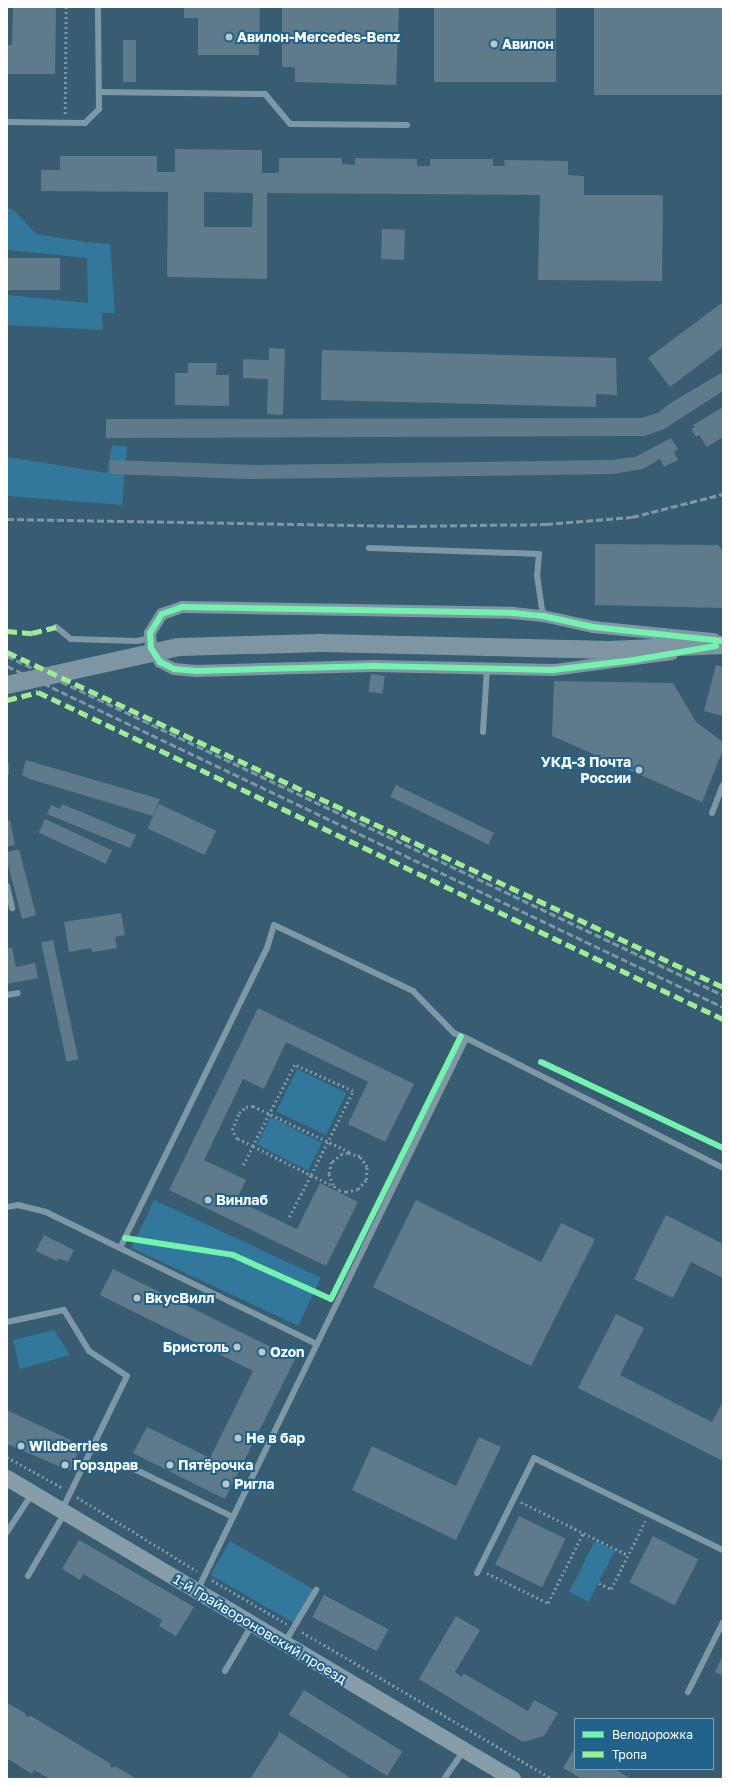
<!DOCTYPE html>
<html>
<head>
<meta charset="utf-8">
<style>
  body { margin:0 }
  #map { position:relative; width:730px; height:1786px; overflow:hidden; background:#385c71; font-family:"Golos Text",sans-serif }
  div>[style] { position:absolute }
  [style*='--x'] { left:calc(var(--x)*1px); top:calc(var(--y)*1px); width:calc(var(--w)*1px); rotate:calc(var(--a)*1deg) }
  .green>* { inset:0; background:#32789d; transform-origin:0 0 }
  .building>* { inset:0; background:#5f7a8a; transform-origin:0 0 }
  .path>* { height:2.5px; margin-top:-1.25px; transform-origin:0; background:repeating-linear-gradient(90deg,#7f98a6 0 2px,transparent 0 5px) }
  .lane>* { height:6px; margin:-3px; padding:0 3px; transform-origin:3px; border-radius:3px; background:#7f98a6 }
  .street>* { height:12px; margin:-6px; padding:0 6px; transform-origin:6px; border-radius:6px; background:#7f98a6 }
  .secondary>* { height:16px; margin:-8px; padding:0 8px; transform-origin:8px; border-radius:8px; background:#879daa }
  .primary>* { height:18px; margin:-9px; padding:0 9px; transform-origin:9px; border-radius:9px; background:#7e96a4 }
  .rail>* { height:3px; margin-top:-1.5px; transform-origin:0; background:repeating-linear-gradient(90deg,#7f98a5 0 7px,transparent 0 10px) }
  .primary-bridge>* { height:18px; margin:-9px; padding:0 9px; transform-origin:9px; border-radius:9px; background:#7e96a4 }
  .quiet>* { height:5px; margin-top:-2.5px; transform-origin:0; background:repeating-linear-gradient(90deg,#9fed91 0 10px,transparent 0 15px) }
  .cycleway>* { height:6px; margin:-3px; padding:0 3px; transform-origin:3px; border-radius:3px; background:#73f3ae }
  .dots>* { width:11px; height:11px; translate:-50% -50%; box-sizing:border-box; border:2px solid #206289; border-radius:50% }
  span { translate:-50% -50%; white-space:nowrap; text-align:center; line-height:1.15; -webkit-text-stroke:4px #206289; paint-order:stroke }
  .poi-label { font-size:14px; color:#fff; font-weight:700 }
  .left { translate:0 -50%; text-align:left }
  .right { translate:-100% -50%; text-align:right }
  .street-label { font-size:14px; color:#fff }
  .frame { position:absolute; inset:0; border:8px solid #fff; pointer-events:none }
  .legend { position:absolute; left:574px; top:1718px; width:140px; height:52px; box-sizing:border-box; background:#206289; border:1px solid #79a1b8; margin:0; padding:5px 7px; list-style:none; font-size:12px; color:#fff }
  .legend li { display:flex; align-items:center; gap:8px; height:20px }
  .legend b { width:20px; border:1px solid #79a1b8 }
</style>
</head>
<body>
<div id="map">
  <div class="green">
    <div style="clip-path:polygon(7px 208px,14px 210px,36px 234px,86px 242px,86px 248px,87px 242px,110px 244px,115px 313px,102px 313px,103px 330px,7px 325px,7px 295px,88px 303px,87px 258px,7px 250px)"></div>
    <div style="clip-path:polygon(112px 445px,127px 447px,122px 505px,7px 496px,7px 457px,107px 473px)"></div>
    <div style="left:297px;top:1069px;width:55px;height:47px;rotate:26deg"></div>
    <div style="left:271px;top:1117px;width:57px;height:31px;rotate:27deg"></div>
    <div style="left:154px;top:1200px;width:184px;height:53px;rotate:25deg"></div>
    <div style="clip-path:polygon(54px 1330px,70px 1355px,20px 1369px,13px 1340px)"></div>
    <div style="left:230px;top:1541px;width:96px;height:39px;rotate:30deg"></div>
    <div style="left:595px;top:1541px;width:22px;height:57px;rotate:27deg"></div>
  </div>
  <div class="building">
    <div style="clip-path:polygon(13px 7px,56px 7px,55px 74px,7px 74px,7px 45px,12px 45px)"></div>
    <div style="clip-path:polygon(184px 7px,260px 7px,259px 55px,198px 55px,198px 18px,184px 18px)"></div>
    <div style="clip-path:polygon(282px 7px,399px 7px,396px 85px,295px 82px,295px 67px,282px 67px)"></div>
    <div style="left:434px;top:7px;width:122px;height:75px"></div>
    <div style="left:594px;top:7px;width:129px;height:88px"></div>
    <div style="left:123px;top:40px;width:13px;height:42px"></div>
    <div style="clip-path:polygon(evenodd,175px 149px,262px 150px,262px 173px,279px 173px,279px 158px,342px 158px,342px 164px,355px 165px,355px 158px,417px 159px,417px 166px,430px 166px,430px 159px,493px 159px,493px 166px,505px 166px,504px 160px,568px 161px,568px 175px,584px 176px,584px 195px,663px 195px,662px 281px,538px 280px,540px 195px,267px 193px,267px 279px,167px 277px,168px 192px,41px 191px,41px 170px,60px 170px,60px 156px,157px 156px,157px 172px,175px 172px,175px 149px,204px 192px,253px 193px,252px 227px,204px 227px,204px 192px)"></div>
    <div style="left:382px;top:229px;width:23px;height:30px;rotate:2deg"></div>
    <div style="left:7px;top:258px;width:53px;height:32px"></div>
    <div style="clip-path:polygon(723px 302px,723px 347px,670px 387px,648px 358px)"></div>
    <div style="clip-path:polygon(269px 348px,285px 349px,283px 415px,267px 414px,268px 379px,243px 378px,243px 359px,269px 360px)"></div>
    <div style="clip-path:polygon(322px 350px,616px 358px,617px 395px,596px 394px,596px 407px,321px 400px)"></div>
    <div style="clip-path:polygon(188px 363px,217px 363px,216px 375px,229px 375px,229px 406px,175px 405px,175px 373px,188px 373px)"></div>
    <div style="clip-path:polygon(723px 372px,723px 391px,664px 429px,645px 436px,106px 438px,106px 419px,641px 418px,658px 413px,672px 402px)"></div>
    <div style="clip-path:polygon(723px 407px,723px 437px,707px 447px,699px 435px,696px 437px,691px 429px,695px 427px,693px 425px)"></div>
    <div style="clip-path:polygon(671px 438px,678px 449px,674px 452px,678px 460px,664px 467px,660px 459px,643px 469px,613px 474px,249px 479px,110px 474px,110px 460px,257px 465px,610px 460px,635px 457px)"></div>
    <div style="clip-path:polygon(595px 544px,718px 545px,723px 551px,723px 608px,595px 605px)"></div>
    <div style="clip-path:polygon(716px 665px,723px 667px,723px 716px,704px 711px)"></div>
    <div style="left:371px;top:674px;width:14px;height:18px;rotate:8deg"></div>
    <div style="clip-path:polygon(554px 681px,673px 683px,696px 722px,723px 742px,723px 750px,702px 802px,552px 736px)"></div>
    <div style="clip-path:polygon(26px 760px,160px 799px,153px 816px,30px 779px,22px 775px)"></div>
    <div style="left:7px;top:763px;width:2px;height:11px"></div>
    <div style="left:396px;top:785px;width:109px;height:13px;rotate:26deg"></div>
    <div style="clip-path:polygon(62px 804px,136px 835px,130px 848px,47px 814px,51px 805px,60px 809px)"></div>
    <div style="left:159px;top:804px;width:63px;height:27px;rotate:25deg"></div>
    <div style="left:45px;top:819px;width:74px;height:15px;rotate:25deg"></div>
    <div style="clip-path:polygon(10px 820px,15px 845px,7px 847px,7px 821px)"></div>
    <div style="clip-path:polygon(19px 849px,36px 915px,22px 919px,7px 860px,7px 852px)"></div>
    <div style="clip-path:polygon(121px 913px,125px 935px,115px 937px,117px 948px,92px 952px,91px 948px,69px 952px,64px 922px)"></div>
    <div style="left:53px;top:940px;width:122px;height:12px;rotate:78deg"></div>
    <div style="clip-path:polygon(12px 947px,16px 967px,35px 963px,38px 978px,7px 984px,7px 948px)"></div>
    <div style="clip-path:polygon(258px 1008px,414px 1084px,385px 1142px,348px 1124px,368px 1082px,286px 1042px,264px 1089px,243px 1079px,204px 1160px,246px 1180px,236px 1200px,297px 1229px,320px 1183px,358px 1202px,326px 1266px,169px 1190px)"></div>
    <div style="clip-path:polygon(416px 1200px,541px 1262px,561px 1223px,595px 1239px,531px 1366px,373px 1287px)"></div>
    <div style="clip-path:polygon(666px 1215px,723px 1244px,723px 1278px,691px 1262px,673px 1298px,634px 1279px)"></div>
    <div style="clip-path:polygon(44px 1235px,74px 1250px,68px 1262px,58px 1258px,57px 1261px,36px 1251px)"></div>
    <div style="clip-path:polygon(113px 1269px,295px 1359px,225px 1499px,133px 1453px,147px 1427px,210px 1458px,253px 1371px,100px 1295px)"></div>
    <div style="clip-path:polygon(616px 1314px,644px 1328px,620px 1375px,712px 1422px,723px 1401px,723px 1461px,578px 1388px)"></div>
    <div style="clip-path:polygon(7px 1410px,81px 1445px,70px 1471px,7px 1444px)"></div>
    <div style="clip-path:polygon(479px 1437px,501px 1447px,456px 1540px,352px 1490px,372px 1446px,456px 1486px)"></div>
    <div style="left:519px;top:1516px;width:52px;height:54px;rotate:26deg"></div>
    <div style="left:653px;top:1536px;width:51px;height:52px;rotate:27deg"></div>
    <div style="clip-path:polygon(79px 1540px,194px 1607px,176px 1636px,159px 1626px,162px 1620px,83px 1574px,80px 1580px,62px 1569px)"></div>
    <div style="left:324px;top:1595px;width:73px;height:25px;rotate:28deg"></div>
    <div style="clip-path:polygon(456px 1616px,480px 1630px,455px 1672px,462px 1677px,463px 1673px,528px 1711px,534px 1700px,558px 1713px,544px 1736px,523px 1742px,419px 1679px)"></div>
    <div style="clip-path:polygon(723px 1655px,723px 1676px,715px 1672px)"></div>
    <div style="left:304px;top:1690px;width:116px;height:29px;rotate:32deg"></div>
    <div style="clip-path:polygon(7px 1703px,25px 1713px,26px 1717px,31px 1716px,111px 1764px,110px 1766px,113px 1768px,115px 1766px,137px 1779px,50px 1779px,34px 1770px,32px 1774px,13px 1762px,7px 1759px)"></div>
    <div style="clip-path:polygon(278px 1731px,295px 1742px,352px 1779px,250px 1779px,279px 1734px)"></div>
    <div style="clip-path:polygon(575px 1747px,575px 1769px,615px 1769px,631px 1779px,582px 1779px,563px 1768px)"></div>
  </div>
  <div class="path">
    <div style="--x:65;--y:114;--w:107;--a:-89.5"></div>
    <div style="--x:243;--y:1165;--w:21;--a:-62"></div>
    <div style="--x:253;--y:1146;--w:17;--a:-156"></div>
    <div style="--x:237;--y:1139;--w:10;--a:-119"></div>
    <div style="--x:232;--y:1130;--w:18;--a:-68"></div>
    <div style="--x:239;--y:1113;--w:9;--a:-41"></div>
    <div style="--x:246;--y:1107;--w:7;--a:-8"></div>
    <div style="--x:253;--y:1106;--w:107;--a:25.4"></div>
    <div style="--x:289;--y:1217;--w:47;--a:-62.4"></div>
    <div style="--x:311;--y:1175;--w:94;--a:-63.4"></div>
    <div style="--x:353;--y:1091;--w:64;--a:-155.9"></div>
    <div style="--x:295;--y:1065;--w:91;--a:117.4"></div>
    <div style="--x:253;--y:1146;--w:65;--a:26.6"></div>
    <div style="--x:311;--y:1175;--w:25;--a:26"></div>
    <div style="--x:334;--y:1186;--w:6;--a:39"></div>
    <div style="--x:339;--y:1190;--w:7;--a:16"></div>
    <div style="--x:346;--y:1192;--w:12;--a:-14"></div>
    <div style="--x:358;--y:1189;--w:12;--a:-48"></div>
    <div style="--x:366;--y:1180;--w:13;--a:-86"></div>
    <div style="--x:367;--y:1167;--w:12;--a:-125"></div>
    <div style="--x:360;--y:1157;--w:13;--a:-162"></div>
    <div style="--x:348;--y:1153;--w:6;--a:171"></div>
    <div style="--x:342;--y:1154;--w:13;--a:141"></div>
    <div style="--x:332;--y:1162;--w:12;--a:104"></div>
    <div style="--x:329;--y:1174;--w:13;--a:67"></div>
    <div style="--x:7;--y:1457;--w:64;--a:29"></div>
    <div style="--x:77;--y:1497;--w:141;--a:31.7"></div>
    <div style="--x:521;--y:1502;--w:119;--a:26.4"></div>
    <div style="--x:487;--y:1573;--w:68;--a:26.2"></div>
    <div style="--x:548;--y:1603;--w:78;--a:-63.4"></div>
    <div style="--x:212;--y:1580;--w:87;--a:30.4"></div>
    <div style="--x:599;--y:1583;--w:13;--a:27"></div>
    <div style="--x:611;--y:1589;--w:76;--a:-63.4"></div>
    <div style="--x:302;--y:1632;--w:291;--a:30.4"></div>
  </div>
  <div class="lane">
    <div style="--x:99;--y:92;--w:166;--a:0.7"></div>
    <div style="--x:265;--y:94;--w:39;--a:50"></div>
    <div style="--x:290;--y:124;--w:117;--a:0.5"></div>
    <div style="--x:7;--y:122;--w:78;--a:0.7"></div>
    <div style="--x:85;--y:123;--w:20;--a:-45"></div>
    <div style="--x:99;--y:109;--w:102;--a:-90.6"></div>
    <div style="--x:369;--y:548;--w:170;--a:2"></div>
    <div style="--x:539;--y:554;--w:21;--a:95"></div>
    <div style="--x:537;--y:575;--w:41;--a:81.7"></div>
    <div style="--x:56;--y:627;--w:19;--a:39"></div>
    <div style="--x:71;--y:639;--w:66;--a:1.7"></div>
    <div style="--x:137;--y:641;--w:13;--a:-13"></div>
    <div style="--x:483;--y:732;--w:63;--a:-86.4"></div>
    <div style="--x:712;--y:813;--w:30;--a:-69"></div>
    <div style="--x:7;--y:886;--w:23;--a:77"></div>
    <div style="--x:7;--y:995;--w:11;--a:-10"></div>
    <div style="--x:7;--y:1207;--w:11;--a:-10"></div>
    <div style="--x:18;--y:1205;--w:29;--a:14"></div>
    <div style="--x:46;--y:1212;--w:301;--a:26"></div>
    <div style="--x:317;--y:1344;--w:275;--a:115.9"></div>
    <div style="--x:120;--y:1248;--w:334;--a:-63.9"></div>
    <div style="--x:267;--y:948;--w:24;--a:-73"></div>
    <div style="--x:274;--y:925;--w:154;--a:25.4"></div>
    <div style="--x:413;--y:991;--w:59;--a:45.7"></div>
    <div style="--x:454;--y:1033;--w:13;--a:23"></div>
    <div style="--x:7;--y:1322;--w:58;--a:-11.9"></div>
    <div style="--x:64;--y:1310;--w:48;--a:58.6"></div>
    <div style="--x:89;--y:1351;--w:45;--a:33.3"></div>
    <div style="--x:127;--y:1376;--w:149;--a:115.9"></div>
    <div style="--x:317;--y:1344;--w:340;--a:-64"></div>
    <div style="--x:466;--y:1038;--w:288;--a:26.8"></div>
    <div style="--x:124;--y:1464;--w:121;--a:25.9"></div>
    <div style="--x:7;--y:1532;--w:45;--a:-56.7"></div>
    <div style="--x:477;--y:1573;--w:128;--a:-63.6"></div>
    <div style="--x:534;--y:1458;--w:210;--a:26"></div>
    <div style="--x:28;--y:1576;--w:72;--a:-59.9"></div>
    <div style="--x:285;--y:1642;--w:61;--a:-59.2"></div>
    <div style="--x:225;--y:1671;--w:53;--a:-59.6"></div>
    <div style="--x:688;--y:1692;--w:78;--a:-63.4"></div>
    <div style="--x:444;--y:1779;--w:35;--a:-55"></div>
  </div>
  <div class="street">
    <div style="--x:672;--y:654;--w:120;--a:172.3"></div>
    <div style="--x:553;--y:670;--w:180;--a:-178.7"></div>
    <div style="--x:373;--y:666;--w:177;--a:178.4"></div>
    <div style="--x:196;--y:671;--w:22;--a:-175"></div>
    <div style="--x:174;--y:669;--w:16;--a:-153"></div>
    <div style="--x:160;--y:662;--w:17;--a:-123"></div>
    <div style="--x:151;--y:648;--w:15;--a:-94"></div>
    <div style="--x:150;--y:633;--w:22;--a:-58"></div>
    <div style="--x:162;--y:614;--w:21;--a:-19"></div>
    <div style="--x:182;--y:607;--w:331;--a:1"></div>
    <div style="--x:513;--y:613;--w:30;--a:6"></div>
    <div style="--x:543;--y:616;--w:51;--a:12.4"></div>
    <div style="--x:593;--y:627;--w:122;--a:5.7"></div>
  </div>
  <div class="secondary">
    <div style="--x:7;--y:1478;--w:589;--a:30.75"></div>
  </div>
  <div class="primary">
    <div style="--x:321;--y:643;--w:288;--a:1.4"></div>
    <div style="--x:609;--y:650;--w:114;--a:-2.5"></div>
  </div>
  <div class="rail">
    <div style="--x:7;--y:519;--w:403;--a:1"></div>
    <div style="--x:410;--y:526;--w:136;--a:-0.8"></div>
    <div style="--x:546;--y:524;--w:86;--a:-4.7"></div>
    <div style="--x:632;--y:517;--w:94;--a:-14.2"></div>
    <div style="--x:7;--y:656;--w:792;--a:25.34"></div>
    <div style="--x:7;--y:666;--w:793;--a:25.47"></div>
  </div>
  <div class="primary-bridge">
    <div style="--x:7;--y:685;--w:175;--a:-12.5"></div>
    <div style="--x:178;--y:647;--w:143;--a:-1.6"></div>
  </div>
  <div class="quiet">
    <div style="--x:7;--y:631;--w:25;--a:5"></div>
    <div style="--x:32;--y:633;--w:25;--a:-14"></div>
    <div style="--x:7;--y:652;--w:790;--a:25.07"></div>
    <div style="--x:7;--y:700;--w:32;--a:-14"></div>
    <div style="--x:38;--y:692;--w:759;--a:25.52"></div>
  </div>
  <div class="cycleway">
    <div style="--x:716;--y:646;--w:83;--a:170.3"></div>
    <div style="--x:634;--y:660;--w:82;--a:173"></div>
    <div style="--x:553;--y:670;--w:180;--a:-178.7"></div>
    <div style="--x:373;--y:666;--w:177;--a:178.4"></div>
    <div style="--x:196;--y:671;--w:22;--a:-175"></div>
    <div style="--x:174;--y:669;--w:16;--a:-153"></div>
    <div style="--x:160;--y:662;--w:17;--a:-123"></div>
    <div style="--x:151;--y:648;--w:15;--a:-94"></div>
    <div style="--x:150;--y:633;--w:22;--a:-58"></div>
    <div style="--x:162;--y:614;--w:21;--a:-19"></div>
    <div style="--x:182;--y:607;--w:331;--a:1"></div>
    <div style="--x:513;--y:613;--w:30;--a:6"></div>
    <div style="--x:543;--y:616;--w:51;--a:12.4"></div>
    <div style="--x:593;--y:627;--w:131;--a:6.1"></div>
    <div style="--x:541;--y:1062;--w:201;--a:25.3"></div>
    <div style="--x:125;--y:1238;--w:109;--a:8.9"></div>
    <div style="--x:233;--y:1255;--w:107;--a:24.2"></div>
    <div style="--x:331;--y:1299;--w:293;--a:-63.7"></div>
  </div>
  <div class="dots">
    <div style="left:229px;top:37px;background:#b9c6cd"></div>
    <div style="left:494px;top:44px;background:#b9c6cd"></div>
    <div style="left:639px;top:770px;background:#b9c6cd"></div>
    <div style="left:208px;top:1200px;background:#b9c6cd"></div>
    <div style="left:137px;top:1298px;background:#b9c6cd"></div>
    <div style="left:237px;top:1347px;background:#b9c6cd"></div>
    <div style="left:262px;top:1352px;background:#b9c6cd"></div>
    <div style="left:238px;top:1438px;background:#b9c6cd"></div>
    <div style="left:21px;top:1446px;background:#b9c6cd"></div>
    <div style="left:65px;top:1465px;background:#b9c6cd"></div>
    <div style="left:170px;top:1465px;background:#b9c6cd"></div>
    <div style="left:226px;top:1484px;background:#b9c6cd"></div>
  </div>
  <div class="poi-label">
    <span class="left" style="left:237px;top:37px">Авилон-Mercedes-Benz</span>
    <span class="left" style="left:502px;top:44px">Авилон</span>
    <span class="right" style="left:631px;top:770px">УКД-3 Почта<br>России</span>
    <span class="left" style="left:216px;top:1200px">Винлаб</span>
    <span class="left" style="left:145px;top:1298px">ВкусВилл</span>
    <span class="right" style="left:229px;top:1347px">Бристоль</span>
    <span class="left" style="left:270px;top:1352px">Ozon</span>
    <span class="left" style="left:246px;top:1438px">Не в бар</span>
    <span class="left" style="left:29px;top:1446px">Wildberries</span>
    <span class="left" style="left:73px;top:1465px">Горздрав</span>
    <span class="left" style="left:178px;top:1465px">Пятёрочка</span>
    <span class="left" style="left:234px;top:1484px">Ригла</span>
  </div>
  <div class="street-label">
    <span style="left:260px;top:1629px;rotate:31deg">1-й Грайвороновский проезд</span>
  </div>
  <div class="frame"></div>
  <ul class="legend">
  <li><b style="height:5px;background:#73f3ae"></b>Велодорожка</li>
  <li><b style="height:5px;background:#9fed91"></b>Тропа</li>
  </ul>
</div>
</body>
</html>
